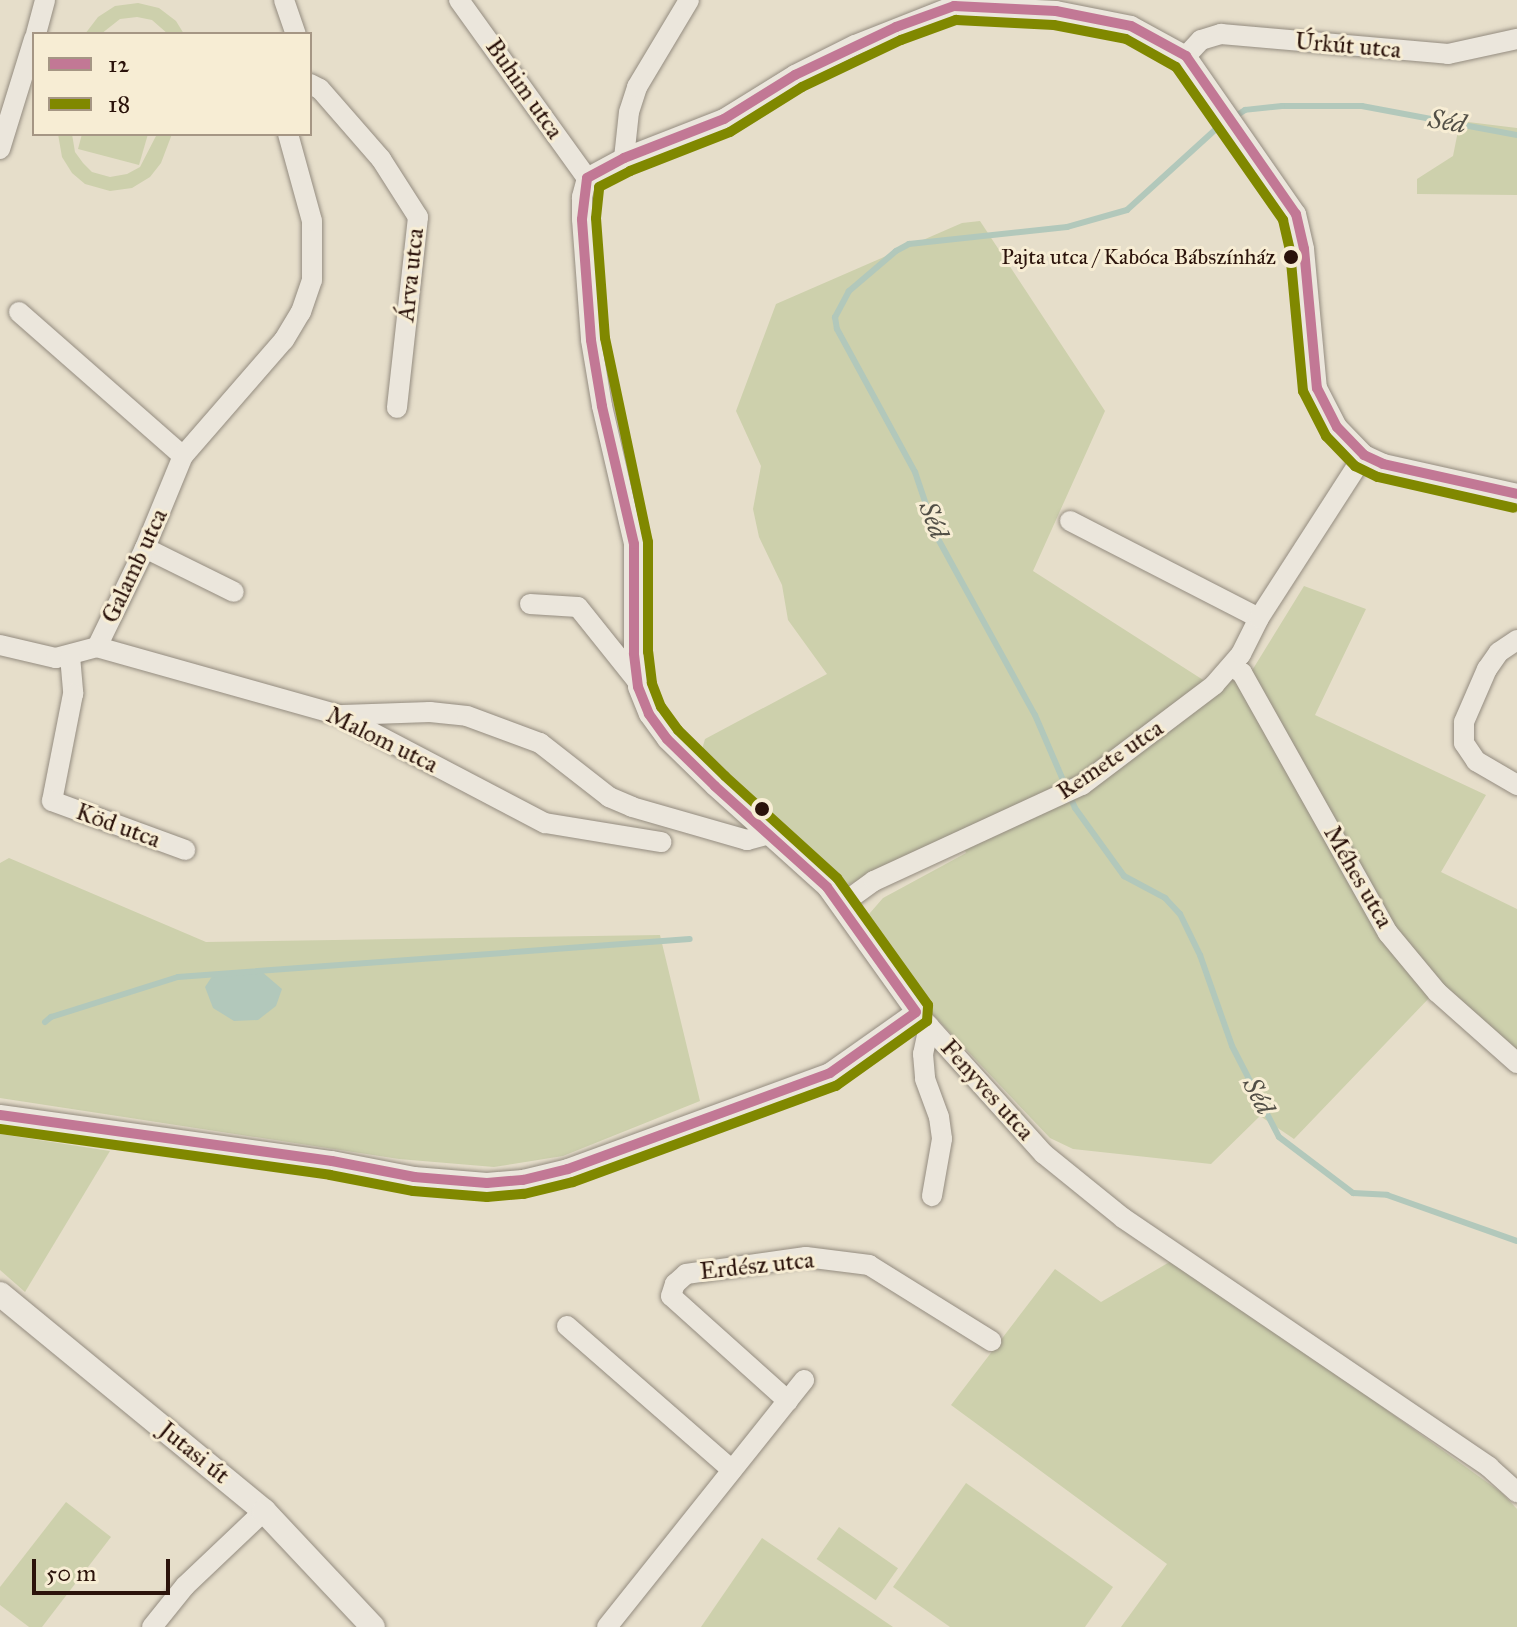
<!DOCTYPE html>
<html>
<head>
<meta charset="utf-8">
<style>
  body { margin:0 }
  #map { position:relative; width:1517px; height:1627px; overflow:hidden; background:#e6deca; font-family:"IM FELL Great Primer",serif }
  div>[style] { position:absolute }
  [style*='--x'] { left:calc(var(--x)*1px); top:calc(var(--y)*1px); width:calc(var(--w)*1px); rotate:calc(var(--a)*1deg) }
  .green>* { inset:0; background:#cdd0ac; transform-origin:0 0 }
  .water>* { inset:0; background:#b2c8bb }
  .stream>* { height:6px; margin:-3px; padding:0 3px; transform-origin:3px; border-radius:3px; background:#b2c8bb }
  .roads { filter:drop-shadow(0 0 2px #948c80) drop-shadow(0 0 2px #948c80) }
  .minor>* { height:20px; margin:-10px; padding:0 10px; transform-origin:10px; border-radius:10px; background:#ebe6dc }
  .tertiary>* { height:24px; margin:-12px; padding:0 12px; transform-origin:12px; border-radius:12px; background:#ebe6dc }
  .bus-1>* { height:10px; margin:-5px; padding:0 5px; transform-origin:5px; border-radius:5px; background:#c27895 }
  .bus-2>* { height:10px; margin:-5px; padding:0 5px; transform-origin:5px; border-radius:5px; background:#808800 }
  .dots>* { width:22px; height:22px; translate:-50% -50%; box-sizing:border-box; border:4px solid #f7edd4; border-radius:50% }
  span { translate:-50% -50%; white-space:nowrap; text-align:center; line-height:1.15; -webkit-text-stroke:6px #f7edd4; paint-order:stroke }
  .bus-label { font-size:22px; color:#2b130b }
  .right { translate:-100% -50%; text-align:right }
  .street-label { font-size:24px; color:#2b130b }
  .water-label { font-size:26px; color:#524f46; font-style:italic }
  .legend { position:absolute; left:32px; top:32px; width:280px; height:104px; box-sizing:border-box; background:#f7edd4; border:2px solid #a59684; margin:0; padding:10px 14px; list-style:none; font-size:24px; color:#2b130b }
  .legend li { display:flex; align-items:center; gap:16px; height:40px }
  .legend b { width:40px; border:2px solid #a59684 }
  .scale { position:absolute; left:32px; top:1559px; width:138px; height:36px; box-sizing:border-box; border:4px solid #2b130b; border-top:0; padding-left:10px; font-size:24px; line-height:28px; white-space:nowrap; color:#2b130b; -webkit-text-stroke:6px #f7edd4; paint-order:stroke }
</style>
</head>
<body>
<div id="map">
  <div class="green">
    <div style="clip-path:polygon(138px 3px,159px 8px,176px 21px,184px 34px,168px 34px,152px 20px,137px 17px,120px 19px,101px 34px,85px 34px,98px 17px,115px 6px)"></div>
    <div style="clip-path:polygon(1460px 121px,1517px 128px,1517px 195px,1417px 194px,1417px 179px,1453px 156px)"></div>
    <div style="clip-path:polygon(58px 134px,72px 134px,75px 152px,83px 163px,92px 172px,110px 177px,127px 174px,140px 167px,157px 134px,172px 134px,161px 163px,150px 177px,132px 188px,110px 191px,85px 184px,72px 173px,62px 157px)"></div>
    <div style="clip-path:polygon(82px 134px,148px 134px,139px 165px,78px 149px)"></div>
    <div style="clip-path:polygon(980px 221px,1105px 411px,1033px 571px,1211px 685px,1248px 677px,1304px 586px,1366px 609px,1315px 715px,1486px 795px,1441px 872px,1517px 909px,1517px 1063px,1432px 995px,1294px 1139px,1260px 1116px,1211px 1164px,1073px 1149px,1050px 1138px,922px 1003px,890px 965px,863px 921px,883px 898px,966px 853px,957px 832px,848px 885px,769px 822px,701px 753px,705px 739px,827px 674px,788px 620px,782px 585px,759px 537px,753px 509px,761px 466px,736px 411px,776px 304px,962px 223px)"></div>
    <div style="clip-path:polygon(9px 858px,206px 942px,660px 935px,700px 1101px,563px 1156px,494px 1167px,399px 1159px,0 1098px,0 863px)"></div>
    <div style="clip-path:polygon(0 1134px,110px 1151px,25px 1292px,0 1270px)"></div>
    <div style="clip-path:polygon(1173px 1260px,1249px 1302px,1388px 1411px,1502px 1493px,1517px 1509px,1517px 1627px,1121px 1627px,1167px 1564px,951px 1405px,1055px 1269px,1101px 1302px)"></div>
    <div style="clip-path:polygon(966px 1483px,1113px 1587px,1085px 1627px,950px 1627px,893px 1587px)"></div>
    <div style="clip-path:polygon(66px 1502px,111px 1537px,42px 1627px,29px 1627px,0 1605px,0 1587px)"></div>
    <div style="left:839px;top:1527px;width:72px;height:39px;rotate:35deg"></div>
    <div style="clip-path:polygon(762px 1538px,893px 1627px,701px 1627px)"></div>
  </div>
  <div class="water">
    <div style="clip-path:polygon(261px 971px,282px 989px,276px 1006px,258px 1020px,234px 1021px,213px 1008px,205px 987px,213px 975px)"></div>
  </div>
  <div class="stream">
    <div style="--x:1517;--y:135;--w:158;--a:-169.4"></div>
    <div style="--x:1362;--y:106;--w:80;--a:180"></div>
    <div style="--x:1282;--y:106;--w:37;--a:174"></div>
    <div style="--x:1245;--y:110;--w:35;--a:147"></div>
    <div style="--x:1216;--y:129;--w:120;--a:137.7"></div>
    <div style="--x:1127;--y:210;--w:62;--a:164.2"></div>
    <div style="--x:1067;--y:227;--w:159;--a:173.9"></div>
    <div style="--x:909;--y:244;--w:15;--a:152"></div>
    <div style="--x:896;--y:251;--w:62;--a:139.6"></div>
    <div style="--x:849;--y:291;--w:30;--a:118"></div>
    <div style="--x:835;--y:317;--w:12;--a:81"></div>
    <div style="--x:837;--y:329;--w:163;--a:61.4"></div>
    <div style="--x:915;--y:472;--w:69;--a:71.3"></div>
    <div style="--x:937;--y:537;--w:203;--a:61.2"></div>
    <div style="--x:1035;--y:715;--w:101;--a:66.7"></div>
    <div style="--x:1075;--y:808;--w:84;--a:54.2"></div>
    <div style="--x:1124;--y:876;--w:47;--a:28.2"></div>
    <div style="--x:1165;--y:898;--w:22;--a:47"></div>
    <div style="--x:1180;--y:914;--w:46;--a:64"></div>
    <div style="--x:1200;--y:955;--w:96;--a:70.6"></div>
    <div style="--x:1232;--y:1046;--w:102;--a:62.7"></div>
    <div style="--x:1279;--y:1137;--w:93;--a:37.1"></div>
    <div style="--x:1353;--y:1193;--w:34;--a:3"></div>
    <div style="--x:1387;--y:1195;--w:138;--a:19.5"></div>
    <div style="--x:45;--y:1022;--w:8;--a:-40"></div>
    <div style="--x:51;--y:1017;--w:133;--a:-17.5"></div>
    <div style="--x:178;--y:977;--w:513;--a:-4.24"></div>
  </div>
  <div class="roads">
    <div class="minor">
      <div style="--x:284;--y:0;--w:36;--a:71"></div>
      <div style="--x:459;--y:0;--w:219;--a:54.3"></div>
      <div style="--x:36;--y:34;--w:35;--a:-75"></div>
      <div style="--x:1186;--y:56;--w:22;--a:-47"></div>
      <div style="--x:1201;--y:40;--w:21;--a:-17"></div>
      <div style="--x:1221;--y:34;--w:228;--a:5"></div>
      <div style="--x:1448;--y:54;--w:71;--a:-12.3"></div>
      <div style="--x:310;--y:84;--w:11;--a:27"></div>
      <div style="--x:320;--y:89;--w:93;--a:48.9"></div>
      <div style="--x:381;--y:159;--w:69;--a:57.5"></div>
      <div style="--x:418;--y:217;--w:192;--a:96.3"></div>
      <div style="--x:0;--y:149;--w:115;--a:-72.8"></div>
      <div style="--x:624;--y:158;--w:46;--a:-83.8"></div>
      <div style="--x:629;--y:112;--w:26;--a:-72"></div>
      <div style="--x:637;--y:87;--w:101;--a:-59.1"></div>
      <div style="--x:587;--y:178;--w:20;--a:105"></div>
      <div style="--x:582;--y:197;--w:22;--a:90"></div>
      <div style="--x:582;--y:219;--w:121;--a:85.7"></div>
      <div style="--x:591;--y:340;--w:67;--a:80.5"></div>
      <div style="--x:602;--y:406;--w:142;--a:76.9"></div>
      <div style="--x:634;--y:544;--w:109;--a:90"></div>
      <div style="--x:634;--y:653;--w:34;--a:83"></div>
      <div style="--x:638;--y:687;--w:29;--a:68"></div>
      <div style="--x:649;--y:714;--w:31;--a:54"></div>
      <div style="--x:667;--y:739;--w:67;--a:44.4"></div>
      <div style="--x:715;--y:786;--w:151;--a:42"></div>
      <div style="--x:827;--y:887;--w:153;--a:54.5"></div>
      <div style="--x:916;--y:1012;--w:191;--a:48"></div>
      <div style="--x:1044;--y:1154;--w:102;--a:39"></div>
      <div style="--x:1123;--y:1218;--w:443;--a:34.2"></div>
      <div style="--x:1489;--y:1467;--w:38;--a:42"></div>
      <div style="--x:587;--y:178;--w:42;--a:-28.4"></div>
      <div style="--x:624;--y:158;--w:107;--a:-21.3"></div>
      <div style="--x:724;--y:119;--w:84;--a:-31.8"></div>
      <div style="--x:795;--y:75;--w:67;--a:-26.6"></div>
      <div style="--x:855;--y:45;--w:106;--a:-21.5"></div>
      <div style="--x:954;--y:6;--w:102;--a:2.8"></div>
      <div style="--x:1056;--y:11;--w:76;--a:11.3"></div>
      <div style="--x:1131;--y:26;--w:63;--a:28.6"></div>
      <div style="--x:1186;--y:56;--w:193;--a:55.2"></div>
      <div style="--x:1296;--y:214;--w:36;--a:77"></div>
      <div style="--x:1304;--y:249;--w:140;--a:84.7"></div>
      <div style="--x:1317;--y:388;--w:44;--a:62.9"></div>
      <div style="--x:1337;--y:427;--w:39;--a:46"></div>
      <div style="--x:1364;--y:455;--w:21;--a:25"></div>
      <div style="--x:1383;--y:464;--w:137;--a:12.6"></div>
      <div style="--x:19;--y:312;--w:218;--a:41.3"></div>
      <div style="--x:1070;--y:521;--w:212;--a:27.2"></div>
      <div style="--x:145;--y:548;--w:99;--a:26.3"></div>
      <div style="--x:530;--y:604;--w:48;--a:3.6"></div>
      <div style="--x:578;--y:607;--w:96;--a:51.3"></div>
      <div style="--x:1517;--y:640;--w:22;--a:146"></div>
      <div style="--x:1499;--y:652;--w:21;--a:125"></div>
      <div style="--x:1487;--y:669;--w:58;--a:113.5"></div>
      <div style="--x:1464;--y:722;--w:21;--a:90"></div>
      <div style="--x:1464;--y:743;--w:22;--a:56"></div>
      <div style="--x:1476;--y:761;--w:48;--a:30.3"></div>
      <div style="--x:0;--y:645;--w:57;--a:13.1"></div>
      <div style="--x:56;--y:658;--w:42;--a:-15"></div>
      <div style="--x:97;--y:647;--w:110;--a:-64.1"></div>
      <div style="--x:145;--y:548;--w:100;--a:-67.6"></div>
      <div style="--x:183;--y:456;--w:154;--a:-49"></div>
      <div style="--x:284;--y:340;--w:33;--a:-59"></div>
      <div style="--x:301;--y:312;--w:34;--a:-71"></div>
      <div style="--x:312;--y:280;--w:59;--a:-90"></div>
      <div style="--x:312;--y:221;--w:90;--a:-105.4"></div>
      <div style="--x:97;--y:647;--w:251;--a:15.7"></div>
      <div style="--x:339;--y:715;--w:233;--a:27.7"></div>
      <div style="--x:545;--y:823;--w:118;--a:9.3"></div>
      <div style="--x:70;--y:656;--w:38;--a:85"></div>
      <div style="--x:73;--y:694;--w:109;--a:101.1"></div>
      <div style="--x:52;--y:801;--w:142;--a:20.2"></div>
      <div style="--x:1232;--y:667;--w:12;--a:31"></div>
      <div style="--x:1242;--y:673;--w:298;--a:60.7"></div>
      <div style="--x:1388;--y:933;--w:77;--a:50.3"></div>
      <div style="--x:1437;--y:992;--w:107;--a:41.6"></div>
      <div style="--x:343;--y:715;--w:87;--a:-2"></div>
      <div style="--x:430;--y:712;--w:37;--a:6"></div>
      <div style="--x:467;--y:716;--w:78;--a:20.3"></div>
      <div style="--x:540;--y:743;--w:88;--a:38"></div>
      <div style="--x:609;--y:797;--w:25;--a:23"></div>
      <div style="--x:632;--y:807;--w:120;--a:16"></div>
      <div style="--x:747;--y:840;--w:24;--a:-15"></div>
      <div style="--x:842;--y:904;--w:39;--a:-36"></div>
      <div style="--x:874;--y:881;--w:229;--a:-24.8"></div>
      <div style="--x:1082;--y:785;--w:166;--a:-37.1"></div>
      <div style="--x:1214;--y:685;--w:41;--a:-48.9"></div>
      <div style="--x:1241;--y:654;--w:40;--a:-63.4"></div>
      <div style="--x:1259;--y:618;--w:194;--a:-57.2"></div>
      <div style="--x:929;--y:1026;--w:29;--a:102"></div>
      <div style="--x:923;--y:1054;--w:25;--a:85"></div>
      <div style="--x:925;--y:1079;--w:40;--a:69.8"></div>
      <div style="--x:939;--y:1117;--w:22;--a:82"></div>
      <div style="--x:942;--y:1139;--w:58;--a:100"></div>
      <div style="--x:0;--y:1115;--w:335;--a:7.9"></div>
      <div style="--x:332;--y:1161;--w:84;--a:11"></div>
      <div style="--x:414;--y:1177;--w:73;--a:4.7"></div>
      <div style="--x:487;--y:1183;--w:36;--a:-5"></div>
      <div style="--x:523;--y:1180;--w:46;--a:-13.7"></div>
      <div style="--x:568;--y:1169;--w:279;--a:-20.1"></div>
      <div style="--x:830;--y:1073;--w:105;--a:-35.3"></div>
      <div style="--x:567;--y:1326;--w:219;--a:41.1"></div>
      <div style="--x:788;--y:1401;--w:157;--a:-138.1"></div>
      <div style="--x:671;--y:1296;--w:13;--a:-72"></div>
      <div style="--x:675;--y:1284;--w:15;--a:-42"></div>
      <div style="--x:686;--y:1274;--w:121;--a:-8.1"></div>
      <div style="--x:806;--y:1257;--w:64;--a:7.2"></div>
      <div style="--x:869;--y:1265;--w:144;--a:31.9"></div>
      <div style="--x:152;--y:1627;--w:53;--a:-51.2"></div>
      <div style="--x:185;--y:1586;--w:109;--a:-43.5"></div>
      <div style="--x:607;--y:1627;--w:316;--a:-51.4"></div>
    </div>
    <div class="tertiary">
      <div style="--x:0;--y:1294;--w:342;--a:39.4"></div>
      <div style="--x:264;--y:1511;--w:159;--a:46.8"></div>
    </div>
  </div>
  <div class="bus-1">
    <div style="--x:0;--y:1115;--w:335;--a:7.9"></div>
    <div style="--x:332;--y:1161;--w:84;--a:11"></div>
    <div style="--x:414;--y:1177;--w:73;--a:4.7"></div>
    <div style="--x:487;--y:1183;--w:36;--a:-5"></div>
    <div style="--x:523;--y:1180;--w:46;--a:-13.7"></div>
    <div style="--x:568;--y:1169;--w:279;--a:-20.1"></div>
    <div style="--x:830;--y:1073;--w:105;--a:-35.3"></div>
    <div style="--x:916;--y:1012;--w:153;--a:-125.5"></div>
    <div style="--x:827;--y:887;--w:151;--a:-138"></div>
    <div style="--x:715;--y:786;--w:67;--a:-135.6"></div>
    <div style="--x:667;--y:739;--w:31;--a:-126"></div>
    <div style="--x:649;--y:714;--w:29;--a:-112"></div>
    <div style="--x:638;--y:687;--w:34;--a:-97"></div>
    <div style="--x:634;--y:653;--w:109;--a:-90"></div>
    <div style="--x:634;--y:544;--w:142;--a:-103.1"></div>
    <div style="--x:602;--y:406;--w:67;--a:-99.5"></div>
    <div style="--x:591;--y:340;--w:121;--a:-94.3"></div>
    <div style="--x:582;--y:219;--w:41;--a:-83"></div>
    <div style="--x:587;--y:178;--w:42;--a:-28.4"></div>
    <div style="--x:624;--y:158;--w:107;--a:-21.3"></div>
    <div style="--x:724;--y:119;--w:84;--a:-31.8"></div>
    <div style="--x:795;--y:75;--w:112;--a:-25.4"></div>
    <div style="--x:896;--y:27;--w:62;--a:-19.9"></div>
    <div style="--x:954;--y:6;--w:102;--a:2.8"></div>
    <div style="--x:1056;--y:11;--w:76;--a:11.3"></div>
    <div style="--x:1131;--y:26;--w:63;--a:28.6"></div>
    <div style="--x:1186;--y:56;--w:193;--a:55.2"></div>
    <div style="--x:1296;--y:214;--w:36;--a:77"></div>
    <div style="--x:1304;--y:249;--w:140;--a:84.7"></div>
    <div style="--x:1317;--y:388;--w:44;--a:62.9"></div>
    <div style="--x:1337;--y:427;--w:39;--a:46"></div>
    <div style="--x:1364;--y:455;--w:21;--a:25"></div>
    <div style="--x:1383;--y:464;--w:137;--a:12.6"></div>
  </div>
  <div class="bus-2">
    <div style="--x:0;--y:1129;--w:333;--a:7.9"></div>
    <div style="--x:330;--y:1175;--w:85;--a:10.9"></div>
    <div style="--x:413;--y:1191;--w:74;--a:4.6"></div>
    <div style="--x:487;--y:1197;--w:37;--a:-5"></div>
    <div style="--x:524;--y:1194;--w:50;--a:-13.8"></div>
    <div style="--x:573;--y:1182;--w:280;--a:-20.1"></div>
    <div style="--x:836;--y:1086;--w:112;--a:-35.5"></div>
    <div style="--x:927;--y:1021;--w:16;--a:-86"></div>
    <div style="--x:928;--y:1005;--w:156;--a:-125.6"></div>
    <div style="--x:837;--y:878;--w:151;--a:-137.7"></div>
    <div style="--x:725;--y:776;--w:66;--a:-135.6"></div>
    <div style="--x:678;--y:730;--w:29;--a:-126"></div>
    <div style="--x:661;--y:707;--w:26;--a:-111"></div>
    <div style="--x:652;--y:683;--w:31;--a:-97"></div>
    <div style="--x:648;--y:652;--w:110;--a:-90"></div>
    <div style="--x:648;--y:542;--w:208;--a:-101.9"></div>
    <div style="--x:605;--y:338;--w:120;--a:-94.3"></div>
    <div style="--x:596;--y:218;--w:31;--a:-84"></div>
    <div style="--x:599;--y:187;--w:35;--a:-27"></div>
    <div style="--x:630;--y:171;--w:107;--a:-21.3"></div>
    <div style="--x:730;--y:132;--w:85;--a:-32"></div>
    <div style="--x:802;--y:87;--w:110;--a:-25.4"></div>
    <div style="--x:901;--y:40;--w:59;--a:-20"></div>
    <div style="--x:956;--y:20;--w:98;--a:2.9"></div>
    <div style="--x:1054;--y:25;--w:73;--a:11"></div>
    <div style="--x:1126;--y:39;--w:57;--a:29.2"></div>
    <div style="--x:1176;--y:67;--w:187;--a:55"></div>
    <div style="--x:1283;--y:220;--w:32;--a:77"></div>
    <div style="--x:1290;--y:251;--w:141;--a:84.7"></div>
    <div style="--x:1303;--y:391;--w:51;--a:62.9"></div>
    <div style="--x:1326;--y:436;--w:42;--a:46"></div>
    <div style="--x:1355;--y:466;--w:25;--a:26"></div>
    <div style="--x:1378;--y:477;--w:139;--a:12.8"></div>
  </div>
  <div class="dots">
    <div style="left:1291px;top:257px;background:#2b130b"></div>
    <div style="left:762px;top:809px;background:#2b130b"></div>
  </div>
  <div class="bus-label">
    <span class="right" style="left:1276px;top:257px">Pajta utca / Kabóca Bábszínház</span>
  </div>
  <div class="street-label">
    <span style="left:1348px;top:46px;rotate:5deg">Úrkút utca</span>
    <span style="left:524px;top:89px;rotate:55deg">Buhim utca</span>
    <span style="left:411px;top:275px;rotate:-84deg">Árva utca</span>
    <span style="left:135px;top:566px;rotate:-65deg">Galamb utca</span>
    <span style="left:382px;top:740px;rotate:26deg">Malom utca</span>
    <span style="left:1110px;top:760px;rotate:-34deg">Remete utca</span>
    <span style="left:118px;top:826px;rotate:20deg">Köd utca</span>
    <span style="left:1358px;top:877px;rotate:60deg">Méhes utca</span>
    <span style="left:987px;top:1090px;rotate:48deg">Fenyves utca</span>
    <span style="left:757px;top:1266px;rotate:-6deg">Erdész utca</span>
    <span style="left:194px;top:1453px;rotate:39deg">Jutasi út</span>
  </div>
  <div class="water-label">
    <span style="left:1447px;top:122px;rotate:10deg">Séd</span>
    <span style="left:933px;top:520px;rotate:69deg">Séd</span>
    <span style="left:1258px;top:1096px;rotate:63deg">Séd</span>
  </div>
  <ul class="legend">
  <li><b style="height:10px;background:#c27895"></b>12</li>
  <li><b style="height:10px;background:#808800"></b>18</li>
  </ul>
  <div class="scale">50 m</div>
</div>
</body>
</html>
